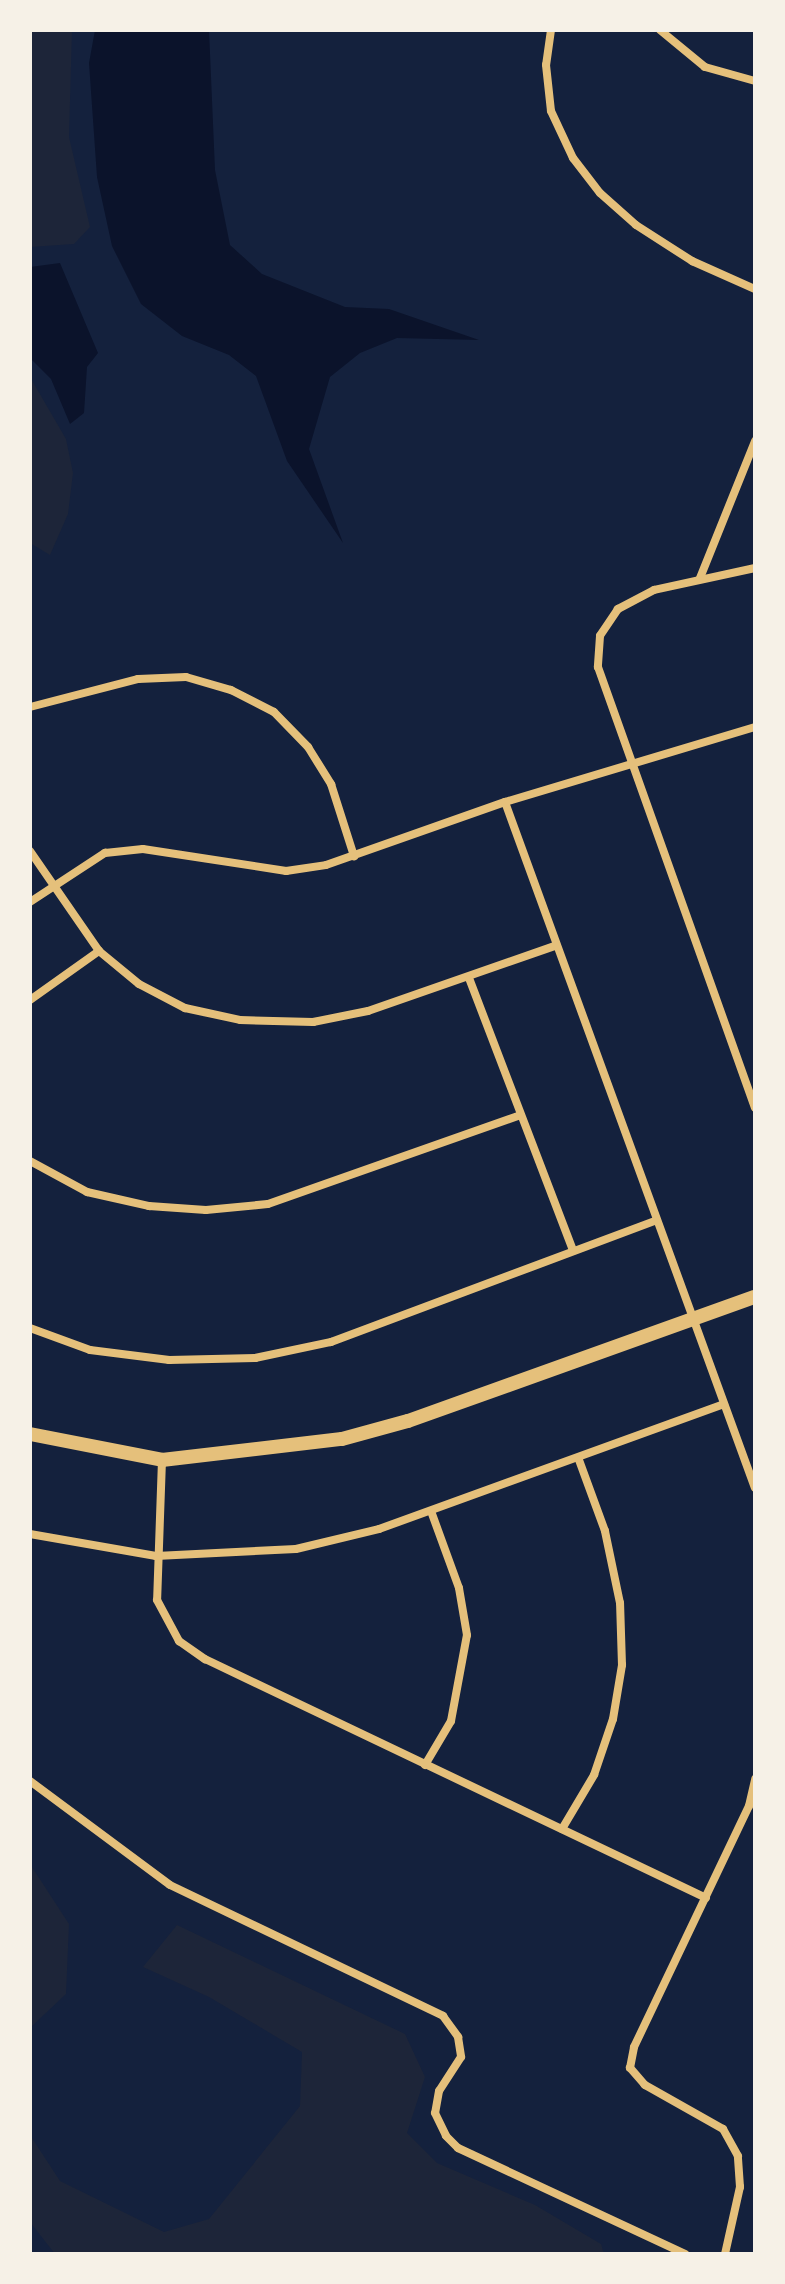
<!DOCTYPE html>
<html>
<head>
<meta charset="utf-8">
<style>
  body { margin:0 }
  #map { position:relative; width:785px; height:2284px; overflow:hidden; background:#14213d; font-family:"Asap Condensed",sans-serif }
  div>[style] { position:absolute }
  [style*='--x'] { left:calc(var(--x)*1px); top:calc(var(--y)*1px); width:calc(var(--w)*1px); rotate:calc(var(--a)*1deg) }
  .green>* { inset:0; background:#1d2539 }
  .water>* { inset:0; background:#0b132b }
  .minor>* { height:8px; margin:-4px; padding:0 4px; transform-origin:4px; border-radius:4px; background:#e5c07b }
  .tertiary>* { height:14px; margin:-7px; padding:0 7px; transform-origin:7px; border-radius:7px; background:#e5c07b }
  span { translate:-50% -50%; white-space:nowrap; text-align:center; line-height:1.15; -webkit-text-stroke:6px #f6f1e7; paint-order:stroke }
  .frame { position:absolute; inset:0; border:32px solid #f6f1e7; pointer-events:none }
</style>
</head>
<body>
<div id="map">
  <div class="green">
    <div style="clip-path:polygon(30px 30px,72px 30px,69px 137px,90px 227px,74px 244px,30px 247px)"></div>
    <div style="clip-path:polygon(30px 377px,66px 439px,73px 473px,68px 514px,50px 555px,30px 543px)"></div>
    <div style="clip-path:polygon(30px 1864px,69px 1924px,66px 1994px,30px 2028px)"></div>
    <div style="clip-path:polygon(177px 1925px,405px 2034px,425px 2077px,407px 2133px,437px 2163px,535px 2205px,601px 2244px,604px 2254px,55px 2254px,30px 2222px,30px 2135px,60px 2181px,164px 2232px,209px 2219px,300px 2106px,302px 2052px,209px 1997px,143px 1967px)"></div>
  </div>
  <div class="water">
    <div style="clip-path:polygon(95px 30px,209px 30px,215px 170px,230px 245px,262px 274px,345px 307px,389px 309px,479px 340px,397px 338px,360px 353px,330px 377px,309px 449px,343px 543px,287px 461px,256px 376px,229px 355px,182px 336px,141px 304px,112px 246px,97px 177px,89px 63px)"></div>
    <div style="clip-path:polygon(60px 263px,98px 353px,87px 367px,84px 413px,70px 424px,51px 379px,30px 358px,30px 267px)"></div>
  </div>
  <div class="minor">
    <div style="--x:551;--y:30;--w:35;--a:98"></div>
    <div style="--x:546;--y:65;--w:46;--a:83.8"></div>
    <div style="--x:551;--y:111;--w:52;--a:64.9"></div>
    <div style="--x:573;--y:158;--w:44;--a:52.4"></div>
    <div style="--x:600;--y:193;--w:48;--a:41.6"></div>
    <div style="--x:636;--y:225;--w:67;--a:32.7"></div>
    <div style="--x:692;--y:261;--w:69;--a:24"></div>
    <div style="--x:660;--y:30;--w:58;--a:39.4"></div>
    <div style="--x:705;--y:67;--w:52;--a:15.6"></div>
    <div style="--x:755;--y:568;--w:103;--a:167.7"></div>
    <div style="--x:654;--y:590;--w:41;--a:152.2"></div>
    <div style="--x:618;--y:609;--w:32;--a:124"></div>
    <div style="--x:600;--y:636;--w:31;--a:94"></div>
    <div style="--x:598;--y:667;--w:468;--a:70.4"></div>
    <div style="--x:700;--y:578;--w:148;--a:-68.1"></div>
    <div style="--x:30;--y:707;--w:112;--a:-14.5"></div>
    <div style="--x:138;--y:679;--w:48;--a:-2.4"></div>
    <div style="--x:186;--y:677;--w:47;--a:16.1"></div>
    <div style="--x:231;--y:690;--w:48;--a:27.1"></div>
    <div style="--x:274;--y:712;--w:49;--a:45.8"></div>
    <div style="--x:308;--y:747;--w:44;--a:58.1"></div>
    <div style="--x:331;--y:784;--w:76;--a:72.3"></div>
    <div style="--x:505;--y:802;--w:261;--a:-16.7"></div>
    <div style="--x:30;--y:851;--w:121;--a:55.4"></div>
    <div style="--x:99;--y:951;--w:52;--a:39.5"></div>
    <div style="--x:139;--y:984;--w:52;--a:27.6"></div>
    <div style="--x:185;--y:1008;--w:56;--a:12.3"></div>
    <div style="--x:240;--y:1020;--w:73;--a:1.6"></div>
    <div style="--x:313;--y:1022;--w:56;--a:-11.3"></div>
    <div style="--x:368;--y:1011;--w:198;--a:-19.2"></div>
    <div style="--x:30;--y:902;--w:90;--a:-33.2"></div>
    <div style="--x:105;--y:853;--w:38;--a:-6"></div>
    <div style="--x:143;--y:849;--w:145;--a:8.7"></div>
    <div style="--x:286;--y:871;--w:40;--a:-8.5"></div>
    <div style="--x:326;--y:865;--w:190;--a:-19.4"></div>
    <div style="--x:505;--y:802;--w:730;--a:69.98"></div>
    <div style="--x:469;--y:978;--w:292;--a:69.1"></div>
    <div style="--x:30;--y:1000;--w:85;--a:-35.4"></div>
    <div style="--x:30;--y:1161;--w:65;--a:28.5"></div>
    <div style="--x:87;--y:1192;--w:64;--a:12.7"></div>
    <div style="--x:149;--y:1206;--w:57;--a:4"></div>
    <div style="--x:206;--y:1210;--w:62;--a:-5.5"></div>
    <div style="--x:268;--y:1204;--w:268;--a:-19.4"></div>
    <div style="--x:30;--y:1328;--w:64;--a:20.1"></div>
    <div style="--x:90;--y:1350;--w:80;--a:7.2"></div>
    <div style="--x:169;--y:1360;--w:86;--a:-1.3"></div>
    <div style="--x:255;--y:1358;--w:78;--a:-11.9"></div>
    <div style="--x:331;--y:1342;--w:348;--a:-20.5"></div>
    <div style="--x:162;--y:1460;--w:140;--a:92"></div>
    <div style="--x:157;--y:1600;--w:47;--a:61.8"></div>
    <div style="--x:179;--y:1641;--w:32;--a:35"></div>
    <div style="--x:205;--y:1659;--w:555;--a:25.5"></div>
    <div style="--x:30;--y:1534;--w:128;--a:9.9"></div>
    <div style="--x:156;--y:1556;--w:140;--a:-2.9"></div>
    <div style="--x:296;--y:1549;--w:85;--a:-13.5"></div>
    <div style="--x:379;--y:1529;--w:367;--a:-19.9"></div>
    <div style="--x:425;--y:1765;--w:51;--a:-59.4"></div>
    <div style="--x:451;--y:1721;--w:87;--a:-79.5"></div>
    <div style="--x:467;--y:1635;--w:48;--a:-99.7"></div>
    <div style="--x:459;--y:1588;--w:82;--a:-110"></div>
    <div style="--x:30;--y:1781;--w:174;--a:36.6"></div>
    <div style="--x:170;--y:1885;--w:303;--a:25.6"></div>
    <div style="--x:443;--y:2016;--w:26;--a:54"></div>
    <div style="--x:458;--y:2037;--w:20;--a:81"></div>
    <div style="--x:461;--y:2057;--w:40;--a:122.9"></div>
    <div style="--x:439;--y:2091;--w:22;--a:100"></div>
    <div style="--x:435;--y:2113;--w:25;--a:64"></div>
    <div style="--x:446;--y:2136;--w:17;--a:45"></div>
    <div style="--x:458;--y:2148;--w:251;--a:25"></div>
    <div style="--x:562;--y:1829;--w:63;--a:-59.3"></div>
    <div style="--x:594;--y:1775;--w:59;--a:-71.3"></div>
    <div style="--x:613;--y:1719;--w:55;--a:-80.5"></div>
    <div style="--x:622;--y:1665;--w:62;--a:-91.8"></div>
    <div style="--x:620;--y:1603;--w:74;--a:-101.8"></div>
    <div style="--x:605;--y:1531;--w:76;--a:-110.1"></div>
    <div style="--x:725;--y:2254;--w:69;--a:-77.4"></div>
    <div style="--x:740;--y:2187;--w:31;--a:-94"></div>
    <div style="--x:738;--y:2156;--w:31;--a:-119"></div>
    <div style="--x:723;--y:2129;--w:90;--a:-150.6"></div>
    <div style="--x:645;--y:2085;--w:23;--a:-131"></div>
    <div style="--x:630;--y:2068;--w:21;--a:-79"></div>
    <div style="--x:634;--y:2047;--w:267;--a:-64.5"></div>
    <div style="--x:749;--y:1806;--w:28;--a:-77"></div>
  </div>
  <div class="tertiary">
    <div style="--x:30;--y:1434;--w:135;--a:11.1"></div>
    <div style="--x:162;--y:1460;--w:181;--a:-6.7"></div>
    <div style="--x:342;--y:1439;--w:68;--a:-15.3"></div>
    <div style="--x:408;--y:1421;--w:368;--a:-19.7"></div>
  </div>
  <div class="frame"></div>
</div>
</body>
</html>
